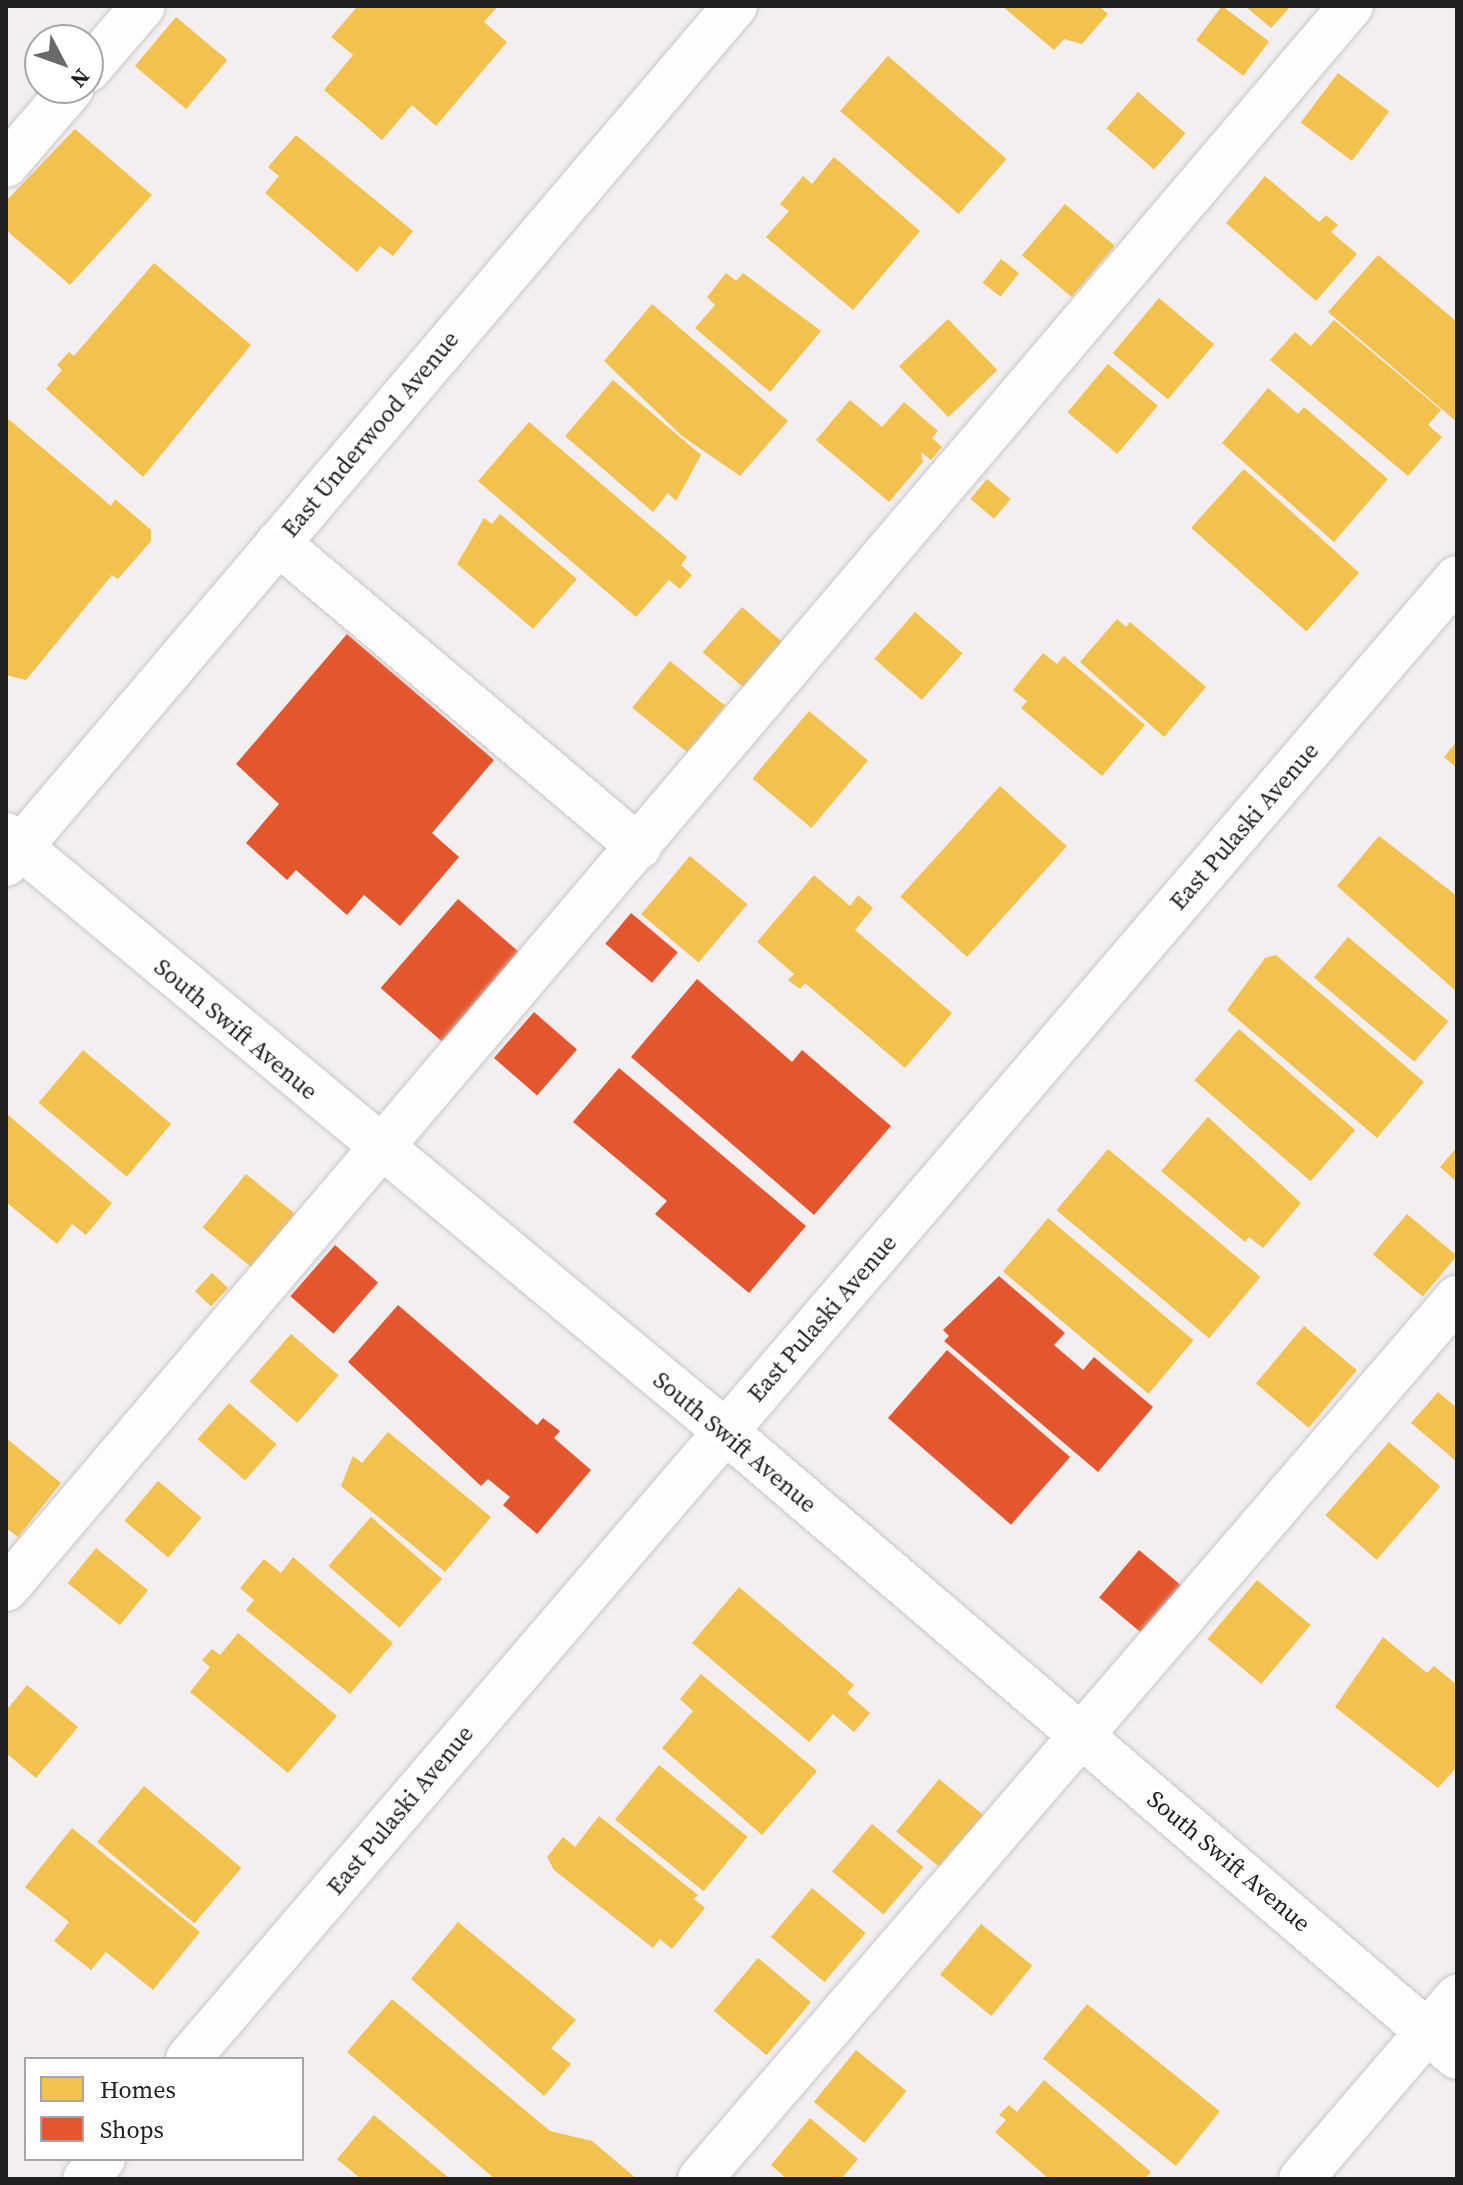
<!DOCTYPE html>
<html>
<head>
<meta charset="utf-8">
<style>
  body { margin:0 }
  #map { position:relative; width:1463px; height:2185px; overflow:hidden; background:#f3eff1; font-family:"Source Serif 4",serif }
  div>[style] { position:absolute }
  [style*='--x'] { left:calc(var(--x)*1px); top:calc(var(--y)*1px); width:calc(var(--w)*1px); rotate:calc(var(--a)*1deg) }
  .homes>* { inset:0; background:#f2c14e; transform-origin:0 0 }
  .shops>* { inset:0; background:#e4572e; transform-origin:0 0 }
  .roads { filter:drop-shadow(0 0 2px #c8c5c6) drop-shadow(0 0 2px #c8c5c6) }
  .minor>* { height:44px; margin:-22px; padding:0 22px; transform-origin:22px; border-radius:22px; background:#fdfdfd }
  span { translate:-50% -50%; white-space:nowrap; text-align:center; line-height:1.15; -webkit-text-stroke:8px #fff; paint-order:stroke }
  .street-label { font-size:24px; color:#212020 }
  .frame { position:absolute; inset:0; border:8px solid #212020; pointer-events:none }
  .legend { position:absolute; left:24px; top:2057px; width:280px; height:104px; box-sizing:border-box; background:#fff; border:2px solid #a6a6a6; margin:0; padding:10px 14px; list-style:none; font-size:24px; color:#212020 }
  .legend li { display:flex; align-items:center; gap:16px; height:40px }
  .legend b { width:40px; border:2px solid #a6a6a6 }
  .north { position:absolute; left:24px; top:24px; width:80px; height:80px; box-sizing:border-box; background:#fff; border:2px solid #a6a6a6; border-radius:50%; rotate:131deg; font-size:22px; font-weight:700; line-height:32px; text-align:center; color:#212020 }
  .north::after { content:''; display:block; margin:auto; width:28px; height:36px; background:#6a6869; clip-path:polygon(50% 0,100% 100%,50% 72%,0 100%) }
</style>
</head>
<body>
<div id="map">
  <div class="homes">
    <div style="clip-path:polygon(358px 6px,498px 6px,484px 22px,507px 42px,436px 126px,412px 105px,382px 140px,324px 90px,353px 55px,331px 37px)"></div>
    <div style="clip-path:polygon(1002px 6px,1099px 6px,1108px 14px,1082px 44px,1064px 39px,1054px 50px)"></div>
    <div style="left:1222px;top:6px;width:59px;height:43px;rotate:37deg"></div>
    <div style="clip-path:polygon(1245px 6px,1291px 6px,1271px 28px)"></div>
    <div style="left:176px;top:17px;width:67px;height:64px;rotate:40deg"></div>
    <div style="left:888px;top:56px;width:157px;height:73px;rotate:41deg"></div>
    <div style="left:1338px;top:73px;width:64px;height:62px;rotate:37deg"></div>
    <div style="left:1138px;top:92px;width:63px;height:48px;rotate:41deg"></div>
    <div style="clip-path:polygon(75px 129px,152px 195px,70px 285px,6px 230px,6px 201px)"></div>
    <div style="clip-path:polygon(296px 135px,413px 231px,393px 256px,380px 246px,357px 272px,265px 193px,279px 176px,268px 167px)"></div>
    <div style="clip-path:polygon(834px 157px,920px 231px,853px 310px,766px 237px,789px 211px,780px 204px,803px 176px,812px 184px)"></div>
    <div style="clip-path:polygon(1265px 176px,1319px 222px,1326px 215px,1338px 225px,1331px 232px,1357px 254px,1316px 301px,1226px 223px)"></div>
    <div style="left:1065px;top:204px;width:65px;height:67px;rotate:40deg"></div>
    <div style="clip-path:polygon(1378px 255px,1457px 322px,1457px 422px,1328px 312px)"></div>
    <div style="left:1001px;top:259px;width:23px;height:30px;rotate:38deg"></div>
    <div style="clip-path:polygon(154px 263px,251px 345px,143px 477px,46px 389px,62px 370px,57px 365px,69px 352px,74px 356px)"></div>
    <div style="clip-path:polygon(726px 273px,736px 281px,743px 273px,821px 331px,770px 392px,695px 328px,715px 305px,707px 297px)"></div>
    <div style="left:1159px;top:298px;width:72px;height:72px;rotate:40deg"></div>
    <div style="clip-path:polygon(652px 304px,788px 421px,740px 476px,682px 436px,604px 361px)"></div>
    <div style="left:948px;top:319px;width:71px;height:68px;rotate:46deg"></div>
    <div style="clip-path:polygon(1334px 320px,1441px 410px,1428px 425px,1442px 437px,1408px 476px,1270px 360px,1295px 332px,1311px 346px)"></div>
    <div style="left:1108px;top:364px;width:65px;height:63px;rotate:40deg"></div>
    <div style="clip-path:polygon(613px 380px,701px 455px,676px 501px,668px 493px,653px 512px,565px 436px)"></div>
    <div style="clip-path:polygon(1268px 388px,1298px 414px,1304px 407px,1388px 479px,1334px 542px,1222px 443px)"></div>
    <div style="clip-path:polygon(850px 400px,882px 427px,904px 402px,938px 431px,932px 438px,942px 447px,931px 460px,921px 452px,923px 462px,889px 502px,816px 440px)"></div>
    <div style="clip-path:polygon(6px 417px,111px 506px,115px 499px,151px 530px,151px 541px,118px 579px,112px 575px,26px 680px,6px 675px)"></div>
    <div style="clip-path:polygon(529px 422px,687px 557px,681px 565px,692px 575px,680px 589px,669px 580px,636px 617px,478px 481px)"></div>
    <div style="left:1244px;top:469px;width:155px;height:79px;rotate:42deg"></div>
    <div style="left:987px;top:479px;width:31px;height:26px;rotate:40deg"></div>
    <div style="clip-path:polygon(500px 514px,577px 579px,533px 629px,457px 564px,484px 518px,492px 524px)"></div>
    <div style="left:742px;top:607px;width:55px;height:60px;rotate:41deg"></div>
    <div style="left:915px;top:612px;width:63px;height:62px;rotate:41deg"></div>
    <div style="clip-path:polygon(1117px 619px,1126px 627px,1130px 622px,1206px 687px,1164px 737px,1080px 662px)"></div>
    <div style="clip-path:polygon(1043px 653px,1057px 664px,1064px 656px,1145px 725px,1102px 776px,1021px 708px,1027px 701px,1013px 690px)"></div>
    <div style="left:670px;top:661px;width:71px;height:60px;rotate:39deg"></div>
    <div style="left:809px;top:711px;width:77px;height:88px;rotate:40deg"></div>
    <div style="clip-path:polygon(1457px 741px,1457px 768px,1444px 757px)"></div>
    <div style="left:1000px;top:786px;width:90px;height:149px;rotate:42deg"></div>
    <div style="clip-path:polygon(1379px 836px,1457px 896px,1457px 992px,1337px 886px)"></div>
    <div style="left:690px;top:856px;width:75px;height:76px;rotate:40deg"></div>
    <div style="clip-path:polygon(814px 875px,850px 906px,858px 895px,873px 908px,855px 930px,952px 1013px,905px 1068px,805px 983px,800px 989px,788px 980px,794px 974px,757px 942px)"></div>
    <div style="left:1348px;top:937px;width:131px;height:53px;rotate:40deg"></div>
    <div style="clip-path:polygon(1276px 955px,1424px 1082px,1377px 1138px,1227px 1010px,1265px 958px)"></div>
    <div style="left:1239px;top:1029px;width:154px;height:68px;rotate:41deg"></div>
    <div style="left:83px;top:1050px;width:115px;height:69px;rotate:40deg"></div>
    <div style="clip-path:polygon(8px 1115px,112px 1203px,86px 1235px,72px 1224px,57px 1244px,6px 1202px)"></div>
    <div style="clip-path:polygon(1208px 1117px,1301px 1203px,1263px 1248px,1249px 1237px,1245px 1242px,1161px 1171px)"></div>
    <div style="clip-path:polygon(1457px 1147px,1457px 1182px,1440px 1167px)"></div>
    <div style="left:1108px;top:1149px;width:199px;height:80px;rotate:40deg"></div>
    <div style="left:246px;top:1174px;width:63px;height:69px;rotate:39deg"></div>
    <div style="left:1407px;top:1214px;width:65px;height:53px;rotate:40deg"></div>
    <div style="left:1048px;top:1218px;width:190px;height:70px;rotate:40deg"></div>
    <div style="left:212px;top:1273px;width:22px;height:25px;rotate:43deg"></div>
    <div style="left:1304px;top:1326px;width:69px;height:75px;rotate:40deg"></div>
    <div style="left:291px;top:1334px;width:63px;height:63px;rotate:41deg"></div>
    <div style="clip-path:polygon(1438px 1392px,1457px 1408px,1457px 1462px,1411px 1423px)"></div>
    <div style="left:229px;top:1403px;width:63px;height:48px;rotate:41deg"></div>
    <div style="clip-path:polygon(388px 1432px,491px 1517px,445px 1572px,341px 1486px,353px 1456px,362px 1463px)"></div>
    <div style="clip-path:polygon(6px 1438px,61px 1483px,18px 1537px,6px 1528px)"></div>
    <div style="left:1389px;top:1442px;width:68px;height:97px;rotate:41deg"></div>
    <div style="left:158px;top:1481px;width:57px;height:52px;rotate:40deg"></div>
    <div style="left:371px;top:1517px;width:94px;height:65px;rotate:41deg"></div>
    <div style="left:96px;top:1548px;width:67px;height:45px;rotate:39deg"></div>
    <div style="clip-path:polygon(293px 1557px,393px 1643px,350px 1694px,246px 1610px,254px 1600px,240px 1588px,264px 1559px,281px 1573px)"></div>
    <div style="left:1257px;top:1580px;width:70px;height:77px;rotate:40deg"></div>
    <div style="clip-path:polygon(739px 1587px,854px 1685px,847px 1693px,870px 1713px,854px 1732px,833px 1714px,809px 1742px,692px 1643px)"></div>
    <div style="clip-path:polygon(238px 1633px,337px 1716px,288px 1773px,190px 1692px,210px 1667px,202px 1660px,212px 1649px,220px 1655px)"></div>
    <div style="clip-path:polygon(1383px 1637px,1427px 1673px,1434px 1666px,1457px 1685px,1457px 1767px,1438px 1788px,1335px 1707px)"></div>
    <div style="clip-path:polygon(701px 1674px,817px 1771px,762px 1835px,662px 1748px,693px 1711px,680px 1699px)"></div>
    <div style="clip-path:polygon(27px 1685px,78px 1727px,36px 1778px,6px 1753px,6px 1711px)"></div>
    <div style="left:659px;top:1765px;width:114px;height:70px;rotate:39deg"></div>
    <div style="left:939px;top:1779px;width:65px;height:68px;rotate:39deg"></div>
    <div style="left:144px;top:1786px;width:127px;height:73px;rotate:40deg"></div>
    <div style="clip-path:polygon(599px 1816px,698px 1895px,694px 1899px,705px 1908px,672px 1949px,660px 1939px,653px 1948px,554px 1870px,547px 1857px,563px 1837px,575px 1847px)"></div>
    <div style="left:872px;top:1824px;width:67px;height:62px;rotate:40deg"></div>
    <div style="clip-path:polygon(72px 1828px,200px 1932px,153px 1990px,106px 1952px,91px 1970px,54px 1941px,69px 1922px,25px 1887px)"></div>
    <div style="left:812px;top:1888px;width:70px;height:64px;rotate:40deg"></div>
    <div style="clip-path:polygon(458px 1922px,576px 2020px,551px 2048px,571px 2064px,544px 2096px,411px 1979px)"></div>
    <div style="left:981px;top:1924px;width:66px;height:65px;rotate:39deg"></div>
    <div style="left:758px;top:1958px;width:69px;height:69px;rotate:40deg"></div>
    <div style="clip-path:polygon(392px 1999px,550px 2131px,592px 2141px,637px 2179px,495px 2179px,347px 2052px)"></div>
    <div style="left:1087px;top:2004px;width:171px;height:70px;rotate:39deg"></div>
    <div style="left:856px;top:2050px;width:65px;height:67px;rotate:39deg"></div>
    <div style="clip-path:polygon(1044px 2080px,1151px 2172px,1144px 2179px,1049px 2179px,995px 2132px,1006px 2120px,999px 2115px,1009px 2105px,1017px 2112px)"></div>
    <div style="clip-path:polygon(374px 2115px,450px 2179px,361px 2179px,337px 2159px)"></div>
    <div style="clip-path:polygon(810px 2118px,858px 2159px,841px 2179px,787px 2179px,771px 2165px)"></div>
  </div>
  <div class="shops">
    <div style="clip-path:polygon(347px 634px,494px 760px,432px 833px,459px 857px,400px 926px,364px 895px,347px 915px,296px 870px,287px 880px,246px 843px,279px 804px,236px 764px)"></div>
    <div style="left:458px;top:899px;width:89px;height:118px;rotate:41deg"></div>
    <div style="left:631px;top:913px;width:61px;height:40px;rotate:40deg"></div>
    <div style="clip-path:polygon(697px 979px,792px 1062px,802px 1050px,891px 1126px,814px 1215px,631px 1057px)"></div>
    <div style="left:534px;top:1012px;width:57px;height:61px;rotate:41deg"></div>
    <div style="clip-path:polygon(619px 1068px,806px 1226px,749px 1293px,655px 1214px,667px 1201px,573px 1122px)"></div>
    <div style="left:335px;top:1245px;width:57px;height:68px;rotate:41deg"></div>
    <div style="clip-path:polygon(999px 1276px,1065px 1333px,1054px 1345px,1083px 1370px,1094px 1357px,1153px 1407px,1098px 1472px,944px 1341px,949px 1336px,943px 1330px)"></div>
    <div style="clip-path:polygon(398px 1305px,537px 1425px,543px 1418px,560px 1431px,554px 1438px,591px 1470px,537px 1534px,503px 1505px,510px 1497px,488px 1479px,481px 1486px,348px 1362px)"></div>
    <div style="left:947px;top:1350px;width:163px;height:90px;rotate:41deg"></div>
    <div style="left:1139px;top:1550px;width:67px;height:62px;rotate:40deg"></div>
  </div>
  <div class="roads">
    <div class="minor">
      <div style="--x:88;--y:70;--w:84;--a:-49.3"></div>
      <div style="--x:6;--y:165;--w:101;--a:-49.4"></div>
      <div style="--x:278;--y:543;--w:472;--a:40.1"></div>
      <div style="--x:6;--y:835;--w:934;--a:39.66"></div>
      <div style="--x:725;--y:1431;--w:963;--a:40.54"></div>
      <div style="--x:6;--y:864;--w:1126;--a:-49.65"></div>
      <div style="--x:6;--y:1589;--w:2077;--a:-49.65"></div>
      <div style="--x:188;--y:2059;--w:1950;--a:-49.41"></div>
      <div style="--x:85;--y:2179;--w:27;--a:-48"></div>
      <div style="--x:700;--y:2179;--w:1162;--a:-49.33"></div>
      <div style="--x:1301;--y:2179;--w:240;--a:-49.4"></div>
    </div>
  </div>
  <div class="street-label">
    <span style="left:370px;top:434px;rotate:-50deg">East Underwood Avenue</span>
    <span style="left:1244px;top:826px;rotate:-49deg">East Pulaski Avenue</span>
    <span style="left:236px;top:1029px;rotate:40deg">South Swift Avenue</span>
    <span style="left:822px;top:1318px;rotate:-49deg">East Pulaski Avenue</span>
    <span style="left:735px;top:1442px;rotate:40deg">South Swift Avenue</span>
    <span style="left:400px;top:1810px;rotate:-50deg">East Pulaski Avenue</span>
    <span style="left:1229px;top:1861px;rotate:40deg">South Swift Avenue</span>
  </div>
  <div class="frame"></div>
  <ul class="legend">
  <li><b style="height:22px;background:#f2c14e"></b>Homes</li>
  <li><b style="height:22px;background:#e4572e"></b>Shops</li>
  </ul>
  <div class="north">N</div>
</div>
</body>
</html>
